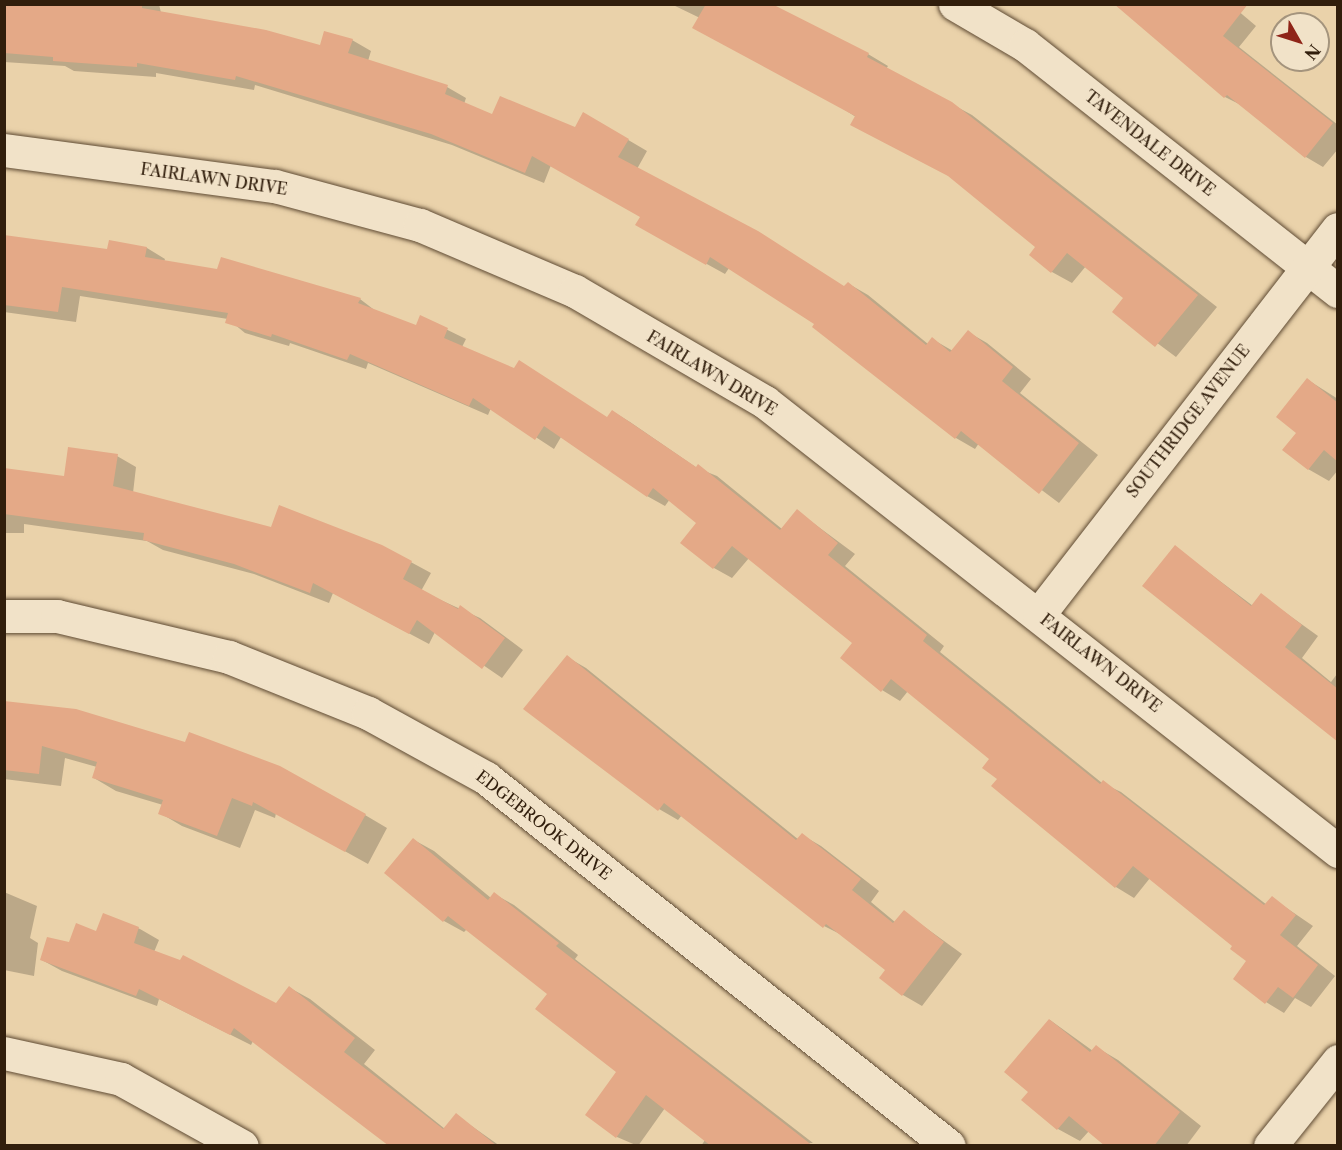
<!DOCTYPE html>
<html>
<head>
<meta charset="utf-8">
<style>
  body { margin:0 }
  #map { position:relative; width:1342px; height:1150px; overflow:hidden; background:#ead2aa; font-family:"Libre Caslon Text",serif }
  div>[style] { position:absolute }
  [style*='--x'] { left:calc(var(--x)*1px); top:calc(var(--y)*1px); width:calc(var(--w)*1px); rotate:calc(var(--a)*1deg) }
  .shadow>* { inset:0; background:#0003 }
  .building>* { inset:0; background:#e4a987 }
  .roads { filter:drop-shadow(0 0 2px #5f4b34) drop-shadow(0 0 2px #5f4b34) }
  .minor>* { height:33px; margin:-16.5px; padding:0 16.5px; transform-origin:16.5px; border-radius:16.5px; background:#f1e2c8 }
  span { translate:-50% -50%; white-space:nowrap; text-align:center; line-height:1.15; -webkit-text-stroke:4.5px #f1e2c8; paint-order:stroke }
  .street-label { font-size:16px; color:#311e0c }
  .frame { position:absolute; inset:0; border:6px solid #311e0c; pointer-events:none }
  .north { position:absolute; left:1270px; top:12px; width:60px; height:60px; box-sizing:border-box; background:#f1e2c8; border:2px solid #a4947d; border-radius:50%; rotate:129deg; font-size:16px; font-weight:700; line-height:24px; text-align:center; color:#311e0c }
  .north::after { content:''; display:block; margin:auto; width:21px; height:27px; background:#8f2418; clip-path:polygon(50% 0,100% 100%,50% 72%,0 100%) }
</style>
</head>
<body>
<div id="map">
  <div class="shadow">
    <div style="clip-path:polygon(4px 4px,159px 4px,161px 13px,321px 47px,352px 40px,371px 51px,368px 61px,447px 87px,466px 98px,464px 104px,493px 116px,576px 129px,584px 114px,647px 151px,637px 169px,845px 288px,849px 284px,868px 295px,928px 344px,932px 339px,953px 351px,968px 332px,987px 343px,1031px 379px,1020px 393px,1098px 455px,1059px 503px,979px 443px,975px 449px,956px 438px,816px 324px,729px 268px,725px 274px,656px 236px,642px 217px,551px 165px,544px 183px,452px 145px,255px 85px,254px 90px,156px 73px,156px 77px,74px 71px,65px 66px,4px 62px)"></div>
    <div style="clip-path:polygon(671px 4px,769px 4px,868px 54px,888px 66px,886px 69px,972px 115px,1217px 307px,1176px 357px,1114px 311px,1125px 298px,1086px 266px,1072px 283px,1052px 272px,1031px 255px,1038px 246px,952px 178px,700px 18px)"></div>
    <div style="clip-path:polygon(1115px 4px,1230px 4px,1256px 26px,1239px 47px,1338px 125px,1338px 149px,1323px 167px,1306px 157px,1243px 106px,1225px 97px)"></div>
    <div style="clip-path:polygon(4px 236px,109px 251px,110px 242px,147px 248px,165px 259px,164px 262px,360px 299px,377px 312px,417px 327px,421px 317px,466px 339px,462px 347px,608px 418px,612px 411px,630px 422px,697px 468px,717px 476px,782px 529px,797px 511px,855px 554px,845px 566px,944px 646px,940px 652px,1102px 783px,1121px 792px,1267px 905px,1272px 898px,1313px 926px,1297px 946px,1335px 976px,1311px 1007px,1295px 998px,1284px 1013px,1266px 1002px,1248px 961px,1234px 946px,1150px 878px,1134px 898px,1116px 887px,993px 786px,999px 779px,991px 758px,908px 691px,900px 701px,882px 690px,854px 643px,749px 558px,732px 578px,714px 568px,682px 542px,698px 522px,670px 499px,665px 506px,647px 496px,561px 437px,554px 449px,491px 408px,488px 415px,368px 363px,366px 369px,290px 343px,289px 346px,245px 333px,228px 319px,80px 296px,76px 322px,4px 312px)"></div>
    <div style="clip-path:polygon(1308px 380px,1338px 399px,1338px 470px,1329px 481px,1308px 469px,1298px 433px)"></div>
    <div style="clip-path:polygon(117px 456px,136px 467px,133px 493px,271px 529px,381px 546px,431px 573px,421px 591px,480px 618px,523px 650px,502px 678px,435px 632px,429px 644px,333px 593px,329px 603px,254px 574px,163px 550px,147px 541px,24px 524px,24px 533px,4px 533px,4px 470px,65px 477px)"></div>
    <div style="clip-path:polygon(1175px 547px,1253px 606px,1261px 595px,1318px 636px,1302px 658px,1331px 682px,1337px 674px,1338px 740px)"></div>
    <div style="clip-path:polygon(567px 657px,586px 668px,799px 840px,802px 835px,821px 846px,879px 891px,871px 902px,895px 922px,904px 912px,962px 954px,922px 1006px,903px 995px,887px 970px,844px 936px,824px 926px,682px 815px,678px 820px,659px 809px)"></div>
    <div style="clip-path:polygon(4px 702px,365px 815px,387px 828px,368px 864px,276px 813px,275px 818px,255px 810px,240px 848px,182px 826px,160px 813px,163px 805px,116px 791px,94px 778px,97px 767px,65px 758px,61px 786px,4px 779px)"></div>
    <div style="clip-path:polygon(414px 840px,434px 851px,491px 898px,494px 894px,514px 905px,578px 955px,575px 959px,813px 1143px,701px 1146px,705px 1140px,665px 1108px,638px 1146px,617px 1137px,618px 1071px,549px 993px,467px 929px,464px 932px,444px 921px)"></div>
    <div style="clip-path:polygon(4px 892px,37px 906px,30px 938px,38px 943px,34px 976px,4px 970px)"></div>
    <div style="clip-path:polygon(104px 915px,140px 929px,130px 950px,140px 929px,159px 940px,154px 952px,276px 1004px,290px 988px,310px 999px,375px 1050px,364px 1064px,445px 1129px,456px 1115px,500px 1146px,392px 1146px,253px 1041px,251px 1045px,159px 999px,157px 1006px,62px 971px,42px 960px,97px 933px)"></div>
    <div style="clip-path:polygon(1050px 1020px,1093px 1051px,1096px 1047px,1118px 1060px,1201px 1126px,1186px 1146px,1107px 1146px,1089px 1131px,1080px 1141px,1058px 1129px,1030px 1092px)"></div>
  </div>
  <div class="building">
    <div style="clip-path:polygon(4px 4px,142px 4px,142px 8px,266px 30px,320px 45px,324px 31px,353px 39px,348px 53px,448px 85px,445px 94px,492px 114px,500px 96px,575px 127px,583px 112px,629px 139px,618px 157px,758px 231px,844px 286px,848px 282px,926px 345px,932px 337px,950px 352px,968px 330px,1013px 367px,1002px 381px,1079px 443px,1039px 494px,961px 431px,955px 439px,812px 327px,814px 324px,710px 257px,706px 265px,635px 225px,640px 217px,532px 156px,525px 173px,431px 134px,236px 76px,235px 80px,137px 63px,137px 67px,53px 61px,53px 57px,4px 53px)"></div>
    <div style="clip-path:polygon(706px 4px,772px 4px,869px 53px,867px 57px,952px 102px,1198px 295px,1155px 347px,1112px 312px,1123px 298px,1067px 253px,1051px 273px,1029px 255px,1035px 247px,948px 176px,850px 125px,855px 116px,692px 28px)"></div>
    <div style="clip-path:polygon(1114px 4px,1248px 4px,1223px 36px,1333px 123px,1305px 158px,1227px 95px,1224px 98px)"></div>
    <div style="clip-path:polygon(4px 235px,107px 249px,109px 240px,147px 247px,145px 257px,217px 269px,221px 257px,361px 298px,358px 303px,416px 325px,420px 315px,448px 328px,444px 338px,514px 368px,519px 360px,607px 417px,612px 410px,696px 467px,698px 464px,780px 530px,797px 509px,838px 543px,828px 555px,927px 635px,923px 641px,1100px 784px,1103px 780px,1264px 905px,1272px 896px,1296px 915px,1280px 935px,1318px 965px,1293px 998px,1278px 987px,1265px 1004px,1233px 979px,1246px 961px,1230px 949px,1232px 946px,1133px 866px,1115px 888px,991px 786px,997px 779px,982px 768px,989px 759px,891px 679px,881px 692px,840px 658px,852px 643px,732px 546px,713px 569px,680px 543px,696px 523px,653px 488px,647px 497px,544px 426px,535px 440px,473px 398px,469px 406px,350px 354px,347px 360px,272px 334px,271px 337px,225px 323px,228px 313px,62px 287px,58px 312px,4px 305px)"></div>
    <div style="clip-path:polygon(1307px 378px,1338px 403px,1338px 462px,1324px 450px,1308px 470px,1282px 450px,1296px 433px,1276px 417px)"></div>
    <div style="clip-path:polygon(68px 447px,118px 454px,113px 486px,271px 527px,279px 505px,382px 545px,412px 561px,403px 579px,458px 609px,460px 605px,505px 638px,482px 669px,417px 620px,409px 634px,313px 583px,310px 593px,234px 564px,143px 540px,144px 533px,4px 514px,4px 468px,64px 476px)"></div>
    <div style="clip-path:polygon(1175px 545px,1251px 606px,1261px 593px,1302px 625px,1285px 647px,1338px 689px,1338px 742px,1142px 586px)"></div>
    <div style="clip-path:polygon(567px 655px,796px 840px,802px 833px,861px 879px,852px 890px,893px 923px,904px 910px,944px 942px,902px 996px,879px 978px,885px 970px,826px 924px,823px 928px,664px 803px,658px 811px,523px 709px)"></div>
    <div style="clip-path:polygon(4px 701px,76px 709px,185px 742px,189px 732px,280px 766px,366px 814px,345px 852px,253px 802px,252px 806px,232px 798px,217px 836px,158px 814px,163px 800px,92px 778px,97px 762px,42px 746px,39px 774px,4px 770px)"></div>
    <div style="clip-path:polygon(413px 838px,488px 900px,494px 892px,559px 943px,556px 946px,813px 1146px,711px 1146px,646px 1095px,616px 1138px,585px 1115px,616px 1072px,535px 1009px,547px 994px,448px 916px,443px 922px,384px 873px)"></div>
    <div style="clip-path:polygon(103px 913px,139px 927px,134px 943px,180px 960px,183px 955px,276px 1003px,289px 986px,355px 1038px,344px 1052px,443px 1129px,456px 1113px,497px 1146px,389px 1146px,234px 1028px,230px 1035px,139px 989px,136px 996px,40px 960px,47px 937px,69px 942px,76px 923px,96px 931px)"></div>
    <div style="clip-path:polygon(1049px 1019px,1090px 1052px,1096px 1045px,1180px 1112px,1154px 1146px,1105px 1146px,1069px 1116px,1057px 1130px,1021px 1100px,1028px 1092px,1004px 1072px)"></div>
  </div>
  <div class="roads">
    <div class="minor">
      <div style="--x:955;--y:4;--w:81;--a:30.4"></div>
      <div style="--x:1025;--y:45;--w:398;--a:38.2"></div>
      <div style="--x:4;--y:150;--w:273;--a:7.6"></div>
      <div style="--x:275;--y:186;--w:150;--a:15.1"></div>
      <div style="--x:420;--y:225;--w:168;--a:23.1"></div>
      <div style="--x:575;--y:291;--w:220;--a:30.3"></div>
      <div style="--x:765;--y:402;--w:728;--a:38.08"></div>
      <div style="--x:1039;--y:614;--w:487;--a:-52.2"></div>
      <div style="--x:4;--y:616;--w:53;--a:0"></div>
      <div style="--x:57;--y:616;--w:177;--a:13.4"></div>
      <div style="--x:229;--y:657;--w:150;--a:21.9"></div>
      <div style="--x:368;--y:713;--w:135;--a:28.8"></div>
      <div style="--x:486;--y:778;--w:591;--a:38.48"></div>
      <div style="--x:4;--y:1053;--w:120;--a:12.5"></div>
      <div style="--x:121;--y:1079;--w:138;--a:29"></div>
      <div style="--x:1270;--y:1146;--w:109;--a:-51.3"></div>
    </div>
  </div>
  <div class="street-label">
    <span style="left:1150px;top:143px;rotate:38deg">TAVENDALE DRIVE</span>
    <span style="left:214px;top:179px;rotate:8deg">FAIRLAWN DRIVE</span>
    <span style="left:712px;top:373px;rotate:31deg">FAIRLAWN DRIVE</span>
    <span style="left:1188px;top:421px;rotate:-52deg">SOUTHRIDGE AVENUE</span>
    <span style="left:1101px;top:663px;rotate:38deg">FAIRLAWN DRIVE</span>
    <span style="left:544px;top:825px;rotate:38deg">EDGEBROOK DRIVE</span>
  </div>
  <div class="frame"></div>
  <div class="north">N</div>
</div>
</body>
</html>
